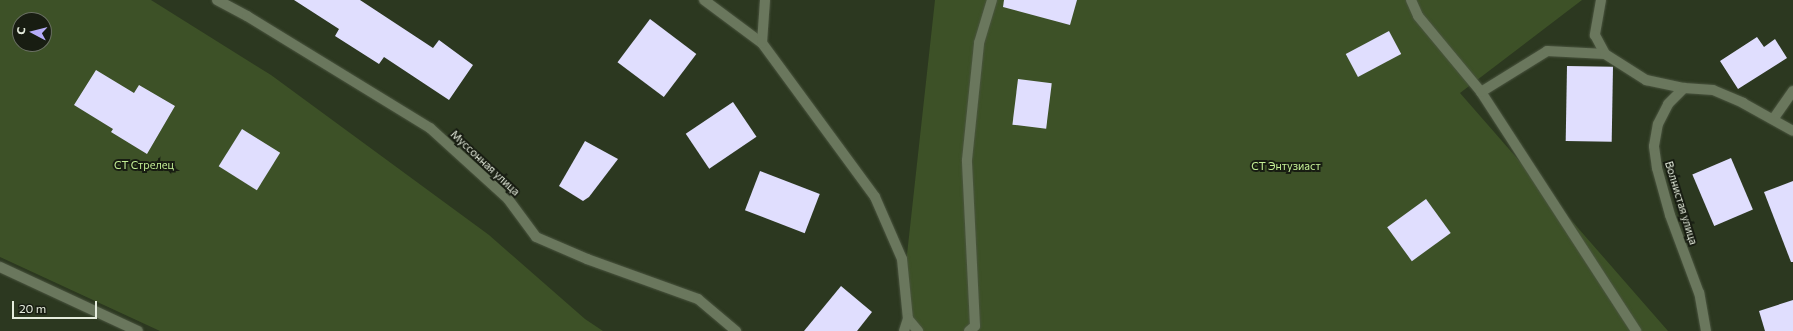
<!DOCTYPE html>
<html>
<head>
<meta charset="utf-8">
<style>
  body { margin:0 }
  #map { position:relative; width:1793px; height:331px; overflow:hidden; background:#2c3820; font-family:Commissioner,sans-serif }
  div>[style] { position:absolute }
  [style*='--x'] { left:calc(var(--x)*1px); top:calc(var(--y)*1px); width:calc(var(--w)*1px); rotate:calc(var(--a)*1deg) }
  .green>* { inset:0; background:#3d5127 }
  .building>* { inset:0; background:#e0defe; transform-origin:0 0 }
  .roads { filter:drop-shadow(0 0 1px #4a543f) drop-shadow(0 0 1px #4a543f) }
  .lane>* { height:10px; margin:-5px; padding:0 5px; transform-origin:5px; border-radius:5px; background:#6a775d }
  .street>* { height:10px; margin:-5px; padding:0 5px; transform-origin:5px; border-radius:5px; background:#6a775d }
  span { translate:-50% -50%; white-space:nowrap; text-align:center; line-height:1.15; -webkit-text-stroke:4px #181d12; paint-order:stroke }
  .street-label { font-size:11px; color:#e5ecdd }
  .park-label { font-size:11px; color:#c4ef96 }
  .north { position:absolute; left:12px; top:12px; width:40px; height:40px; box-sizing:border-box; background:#181d12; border:1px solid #6a7063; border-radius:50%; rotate:277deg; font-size:11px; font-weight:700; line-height:16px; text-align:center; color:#e5ecdd }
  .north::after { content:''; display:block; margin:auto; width:14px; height:18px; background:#b5acf8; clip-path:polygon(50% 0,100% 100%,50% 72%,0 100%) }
  .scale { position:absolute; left:12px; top:301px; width:85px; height:18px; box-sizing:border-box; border:2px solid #e5ecdd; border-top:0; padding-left:5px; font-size:12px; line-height:14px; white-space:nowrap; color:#e5ecdd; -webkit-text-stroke:3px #181d12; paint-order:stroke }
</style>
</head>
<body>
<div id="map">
  <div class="green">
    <div style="clip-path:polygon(evenodd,0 0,151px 0,271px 75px,489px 235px,585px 319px,603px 331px,160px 331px,0 257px,0 0,20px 20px,44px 20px,44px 44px,20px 44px,20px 20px)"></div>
    <div style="clip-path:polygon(935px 0,1582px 0,1460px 93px,1668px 331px,910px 331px,904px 282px)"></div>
  </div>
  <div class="building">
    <div style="clip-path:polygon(294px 0,360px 0,433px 48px,439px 40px,473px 65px,449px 100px,384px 57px,379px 64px,335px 36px,339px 29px)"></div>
    <div style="clip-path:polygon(1004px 0,1077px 0,1070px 25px,1003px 7px)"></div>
    <div style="left:650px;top:19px;width:58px;height:54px;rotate:37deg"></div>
    <div style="left:1389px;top:31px;width:26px;height:49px;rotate:62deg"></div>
    <div style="clip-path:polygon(1757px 37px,1764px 47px,1775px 39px,1787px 58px,1738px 89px,1720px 61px)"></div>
    <div style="left:1567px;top:66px;width:46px;height:75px;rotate:1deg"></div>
    <div style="clip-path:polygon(96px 70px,134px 93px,139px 85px,175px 106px,147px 154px,111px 132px,113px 129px,74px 105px)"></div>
    <div style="left:1018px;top:79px;width:34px;height:46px;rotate:7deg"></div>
    <div style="left:733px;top:102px;width:42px;height:57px;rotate:56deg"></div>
    <div style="left:242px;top:129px;width:45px;height:44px;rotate:32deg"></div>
    <div style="clip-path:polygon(585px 141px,618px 159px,589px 197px,583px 201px,559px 186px)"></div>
    <div style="left:1731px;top:158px;width:56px;height:42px;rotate:67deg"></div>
    <div style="left:760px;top:171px;width:64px;height:42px;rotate:21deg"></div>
    <div style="clip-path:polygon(1793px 181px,1793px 262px,1791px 262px,1764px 192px)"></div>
    <div style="left:1426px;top:199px;width:42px;height:48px;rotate:54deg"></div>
    <div style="clip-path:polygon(841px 286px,872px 312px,857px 331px,804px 331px)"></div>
    <div style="clip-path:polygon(1793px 300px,1793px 331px,1765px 331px,1759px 311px)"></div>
  </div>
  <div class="roads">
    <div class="lane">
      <div style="--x:217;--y:0;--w:34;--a:28"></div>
      <div style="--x:247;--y:16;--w:215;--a:31.5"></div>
      <div style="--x:430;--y:128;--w:105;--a:42.3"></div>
      <div style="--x:508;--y:199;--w:47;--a:53.6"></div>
      <div style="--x:536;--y:237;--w:56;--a:23.3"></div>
      <div style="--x:587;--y:259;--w:118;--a:19.8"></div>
      <div style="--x:698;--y:299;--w:50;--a:40.1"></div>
      <div style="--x:704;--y:0;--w:72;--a:36.6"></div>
      <div style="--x:762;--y:43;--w:191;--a:53.7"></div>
      <div style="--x:875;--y:197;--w:68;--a:66.5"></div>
      <div style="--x:902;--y:259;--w:60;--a:84.3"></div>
      <div style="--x:908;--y:319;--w:16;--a:50"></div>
      <div style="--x:762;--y:43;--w:43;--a:-86"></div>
      <div style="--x:0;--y:267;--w:152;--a:24.9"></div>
      <div style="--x:904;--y:331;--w:13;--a:-72"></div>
      <div style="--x:969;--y:331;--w:8;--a:-40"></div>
      <div style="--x:975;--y:326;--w:166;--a:-92.8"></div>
      <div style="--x:967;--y:160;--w:118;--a:-84.1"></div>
      <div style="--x:979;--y:43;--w:45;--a:-73.2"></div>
    </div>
    <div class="street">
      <div style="--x:1411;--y:0;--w:17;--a:66"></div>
      <div style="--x:1418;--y:16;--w:99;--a:50.3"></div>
      <div style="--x:1481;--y:92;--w:285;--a:57"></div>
      <div style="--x:1601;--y:0;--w:36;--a:100"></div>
      <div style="--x:1595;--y:35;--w:21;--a:62"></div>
      <div style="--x:1481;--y:92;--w:78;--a:-31.8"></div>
      <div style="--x:1547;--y:51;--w:58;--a:3"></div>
      <div style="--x:1605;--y:54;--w:49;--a:32.4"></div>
      <div style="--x:1646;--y:80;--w:39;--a:12"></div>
      <div style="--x:1774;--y:118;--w:33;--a:-55"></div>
      <div style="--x:1706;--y:331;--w:39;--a:-100"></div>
      <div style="--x:1699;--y:293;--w:83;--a:-110.4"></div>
      <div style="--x:1670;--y:215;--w:49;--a:-105.5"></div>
      <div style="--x:1657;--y:168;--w:22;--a:-98"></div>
      <div style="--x:1654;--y:146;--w:22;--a:-80"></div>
      <div style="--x:1658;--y:124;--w:22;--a:-63"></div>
      <div style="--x:1668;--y:104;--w:23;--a:-45"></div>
      <div style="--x:1684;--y:88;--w:29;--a:4"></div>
      <div style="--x:1713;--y:90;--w:33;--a:23"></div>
      <div style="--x:1743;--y:103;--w:57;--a:29.2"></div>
    </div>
  </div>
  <div class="street-label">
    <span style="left:485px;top:163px;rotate:43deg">Муссонная улица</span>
    <span style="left:1681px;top:203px;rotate:73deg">Волнистая улица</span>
  </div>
  <div class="park-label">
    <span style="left:144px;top:165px">СТ Стрелец</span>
    <span style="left:1286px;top:166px">СТ Энтузиаст</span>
  </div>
  <div class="north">С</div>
  <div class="scale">20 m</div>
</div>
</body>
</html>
